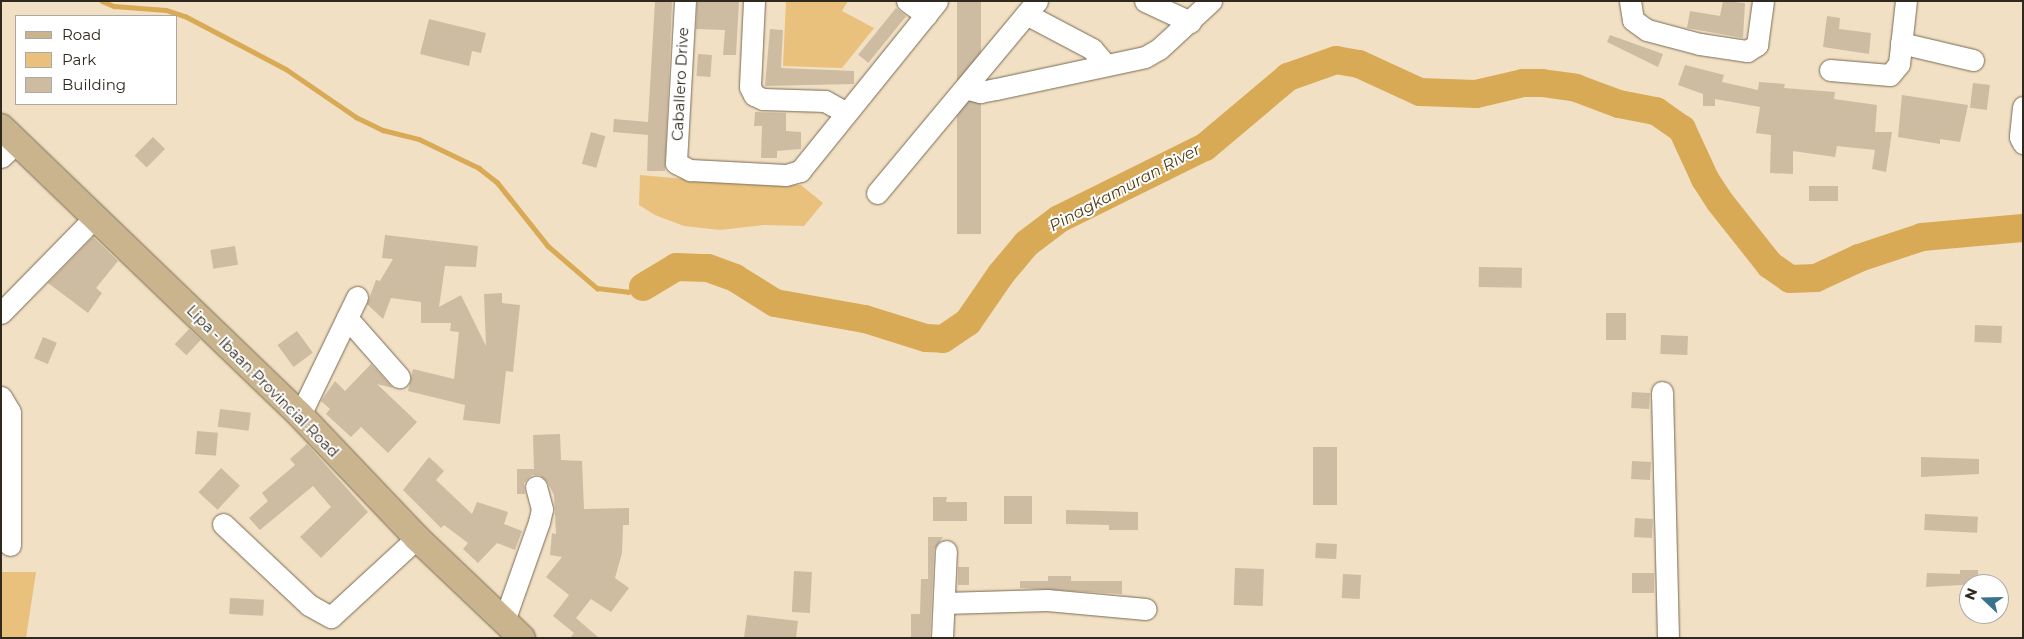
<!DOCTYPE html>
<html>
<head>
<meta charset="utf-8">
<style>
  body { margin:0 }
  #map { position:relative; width:2024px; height:639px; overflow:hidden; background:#f1e0c4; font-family:Montserrat,sans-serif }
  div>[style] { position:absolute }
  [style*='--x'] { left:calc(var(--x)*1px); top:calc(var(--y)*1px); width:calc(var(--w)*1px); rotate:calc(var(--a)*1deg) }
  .green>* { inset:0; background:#e9c17d }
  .stream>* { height:4.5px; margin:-2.25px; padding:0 2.25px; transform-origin:2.25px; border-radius:2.25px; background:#d9aa55 }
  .river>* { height:28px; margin:-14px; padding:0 14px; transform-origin:14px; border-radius:14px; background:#d9aa55 }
  .building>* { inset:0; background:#cdbca1; transform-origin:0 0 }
  .roads { filter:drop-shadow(0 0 1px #796a52) drop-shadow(0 0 1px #796a52) }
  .minor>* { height:21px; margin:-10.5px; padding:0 10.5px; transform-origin:10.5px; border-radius:10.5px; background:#fff }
  .major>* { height:26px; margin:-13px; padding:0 13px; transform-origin:13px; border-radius:13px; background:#cab48e }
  span { translate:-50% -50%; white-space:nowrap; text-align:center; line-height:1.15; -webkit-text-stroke:4px #fff; paint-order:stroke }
  .street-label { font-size:15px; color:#2f291e }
  .water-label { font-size:16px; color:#4e3a16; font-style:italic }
  .frame { position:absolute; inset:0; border:2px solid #2f291e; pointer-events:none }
  .legend { position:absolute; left:15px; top:15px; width:162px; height:90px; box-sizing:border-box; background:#fff; border:1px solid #aca9a5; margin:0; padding:6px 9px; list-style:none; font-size:15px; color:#2f291e }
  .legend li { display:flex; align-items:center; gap:10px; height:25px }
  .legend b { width:25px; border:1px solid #aca9a5 }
  .north { position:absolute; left:1959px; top:574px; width:50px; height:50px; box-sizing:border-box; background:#fff; border:1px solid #aca9a5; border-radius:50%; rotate:291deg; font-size:14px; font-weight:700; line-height:20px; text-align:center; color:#2f291e }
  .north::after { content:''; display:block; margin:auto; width:18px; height:22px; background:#3a728c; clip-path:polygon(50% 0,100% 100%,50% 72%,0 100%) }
</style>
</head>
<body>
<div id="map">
  <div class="green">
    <div style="clip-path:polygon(786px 1px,848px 1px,842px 11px,874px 28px,842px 68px,783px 66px)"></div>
    <div style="clip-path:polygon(640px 175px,753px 185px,801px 185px,823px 203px,804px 226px,764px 225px,720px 230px,684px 226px,655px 215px,639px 205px)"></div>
    <div style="clip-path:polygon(1px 572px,36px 572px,26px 638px,1px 638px)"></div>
  </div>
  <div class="stream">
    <div style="--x:102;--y:1;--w:13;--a:23"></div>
    <div style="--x:114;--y:6;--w:52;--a:4.4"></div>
    <div style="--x:166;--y:10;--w:20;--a:18"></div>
    <div style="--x:185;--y:16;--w:114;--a:27.7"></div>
    <div style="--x:286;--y:69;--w:85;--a:34.4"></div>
    <div style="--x:356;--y:117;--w:30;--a:26"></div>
    <div style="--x:383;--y:130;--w:37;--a:14"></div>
    <div style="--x:419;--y:139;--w:67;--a:25.8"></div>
    <div style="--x:479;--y:168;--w:23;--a:38"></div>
    <div style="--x:497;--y:182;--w:82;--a:51.4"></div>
    <div style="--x:548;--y:246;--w:65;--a:40.6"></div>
    <div style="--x:597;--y:288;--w:31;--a:7"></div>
    <div style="--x:628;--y:292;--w:16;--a:-18"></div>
  </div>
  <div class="river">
    <div style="--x:643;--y:287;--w:39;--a:-31"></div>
    <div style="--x:676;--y:267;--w:32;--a:2"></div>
    <div style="--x:708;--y:268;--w:29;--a:20"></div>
    <div style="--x:735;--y:278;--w:47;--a:32"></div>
    <div style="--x:775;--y:303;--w:91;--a:10.1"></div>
    <div style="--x:865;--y:319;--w:64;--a:17.3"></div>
    <div style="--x:926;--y:338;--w:17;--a:3"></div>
    <div style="--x:943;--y:339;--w:30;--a:-34"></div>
    <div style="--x:968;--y:322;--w:58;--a:-55.5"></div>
    <div style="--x:1001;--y:274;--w:39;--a:-50"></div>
    <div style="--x:1026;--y:244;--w:41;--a:-37.1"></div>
    <div style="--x:1059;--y:219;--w:163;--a:-26.3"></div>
    <div style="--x:1205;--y:147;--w:109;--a:-40.1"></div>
    <div style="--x:1288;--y:77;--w:51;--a:-19.5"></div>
    <div style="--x:1336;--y:60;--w:23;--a:10"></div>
    <div style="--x:1359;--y:64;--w:67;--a:24.7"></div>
    <div style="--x:1420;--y:92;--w:56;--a:2"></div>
    <div style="--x:1476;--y:94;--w:48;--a:-13.2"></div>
    <div style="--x:1523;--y:83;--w:19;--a:0"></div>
    <div style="--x:1542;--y:83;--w:34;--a:8"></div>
    <div style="--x:1576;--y:88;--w:46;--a:20.4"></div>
    <div style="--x:1619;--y:104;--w:38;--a:11"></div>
    <div style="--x:1656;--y:111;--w:32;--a:35"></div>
    <div style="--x:1682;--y:129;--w:55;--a:65.3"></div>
    <div style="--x:1705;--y:179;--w:27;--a:57"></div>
    <div style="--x:1720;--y:202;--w:80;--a:51.6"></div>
    <div style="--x:1770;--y:265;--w:24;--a:35"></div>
    <div style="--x:1790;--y:279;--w:26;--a:-2"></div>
    <div style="--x:1816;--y:278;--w:47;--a:-24.9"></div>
    <div style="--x:1859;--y:258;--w:66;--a:-18.4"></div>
    <div style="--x:1922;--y:237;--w:101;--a:-5.1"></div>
  </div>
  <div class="building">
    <div style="clip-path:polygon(655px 1px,672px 1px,665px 171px,647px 171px,648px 135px,613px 132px,614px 119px,648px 122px)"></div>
    <div style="clip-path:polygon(697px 1px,739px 1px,736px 55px,723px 55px,725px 30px,696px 29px)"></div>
    <div style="left:957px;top:1px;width:24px;height:233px"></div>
    <div style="clip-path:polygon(1723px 1px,1745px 3px,1743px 38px,1687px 28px,1690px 11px,1720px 16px)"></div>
    <div style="left:896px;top:8px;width:13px;height:60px;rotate:39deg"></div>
    <div style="clip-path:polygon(1827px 16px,1840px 18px,1839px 29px,1871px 33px,1869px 54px,1823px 47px)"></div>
    <div style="clip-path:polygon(429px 19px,486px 33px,481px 53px,472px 51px,469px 66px,420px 54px)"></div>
    <div style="clip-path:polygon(770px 29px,783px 30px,781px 68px,854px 71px,854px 84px,765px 86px)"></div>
    <div style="clip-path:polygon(1610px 35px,1663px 54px,1658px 67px,1607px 42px)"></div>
    <div style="left:698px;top:54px;width:14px;height:22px;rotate:4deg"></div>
    <div style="clip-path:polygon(1685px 65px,1724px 75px,1722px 82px,1758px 90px,1759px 82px,1785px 84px,1784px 88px,1835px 92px,1834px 99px,1877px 105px,1875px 132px,1892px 132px,1886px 172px,1872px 169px,1875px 150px,1837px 146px,1835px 157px,1793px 151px,1793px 174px,1770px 173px,1771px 135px,1756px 133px,1760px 107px,1715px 99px,1715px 106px,1703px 106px,1703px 94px,1678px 85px)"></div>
    <div style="left:1973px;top:83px;width:17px;height:25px;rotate:7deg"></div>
    <div style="clip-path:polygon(1902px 95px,1968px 105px,1960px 142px,1940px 139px,1940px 144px,1898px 137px)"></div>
    <div style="clip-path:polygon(755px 112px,786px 113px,786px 131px,801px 132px,801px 149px,777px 151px,777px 158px,761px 158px,762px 126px,754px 126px)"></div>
    <div style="left:591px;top:132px;width:15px;height:33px;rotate:16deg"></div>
    <div style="left:153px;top:137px;width:17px;height:26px;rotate:45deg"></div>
    <div style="left:1809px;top:186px;width:29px;height:15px"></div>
    <div style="clip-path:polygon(385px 235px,478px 246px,476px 267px,445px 266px,439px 307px,461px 295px,486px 346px,484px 294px,502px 293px,502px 303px,520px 305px,513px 372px,506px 371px,500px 424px,463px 420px,465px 405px,408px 391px,413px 369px,454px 379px,459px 332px,450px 331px,451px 323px,421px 323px,421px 302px,391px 298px,383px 319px,367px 304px,376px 280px,380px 281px,393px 259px,382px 258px)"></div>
    <div style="clip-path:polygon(93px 237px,118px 261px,96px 288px,102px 293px,88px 313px,48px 283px)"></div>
    <div style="left:235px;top:246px;width:19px;height:25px;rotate:81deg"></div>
    <div style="left:1479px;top:267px;width:43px;height:20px;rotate:1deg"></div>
    <div style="left:1606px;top:313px;width:20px;height:27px"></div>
    <div style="left:1975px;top:325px;width:27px;height:17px;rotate:2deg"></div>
    <div style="left:189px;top:329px;width:16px;height:21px;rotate:43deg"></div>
    <div style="left:297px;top:331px;width:27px;height:24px;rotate:54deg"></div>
    <div style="left:1661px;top:335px;width:27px;height:19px;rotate:2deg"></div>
    <div style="left:43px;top:337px;width:15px;height:23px;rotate:23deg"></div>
    <div style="clip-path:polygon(371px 364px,393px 388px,377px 384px,417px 422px,388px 453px,361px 427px,351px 437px,326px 414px,330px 409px,321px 401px,335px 381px,345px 391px)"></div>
    <div style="left:1632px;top:392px;width:18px;height:16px;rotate:3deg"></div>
    <div style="left:220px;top:409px;width:31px;height:18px;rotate:7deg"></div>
    <div style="left:197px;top:431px;width:21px;height:23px;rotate:5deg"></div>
    <div style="clip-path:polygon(560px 434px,561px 460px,582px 461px,584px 509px,629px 508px,629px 525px,623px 525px,622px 553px,615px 578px,629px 588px,611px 612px,591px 599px,576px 618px,599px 638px,570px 638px,574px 633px,553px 616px,569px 595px,546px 577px,562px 557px,550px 555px,552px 533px,556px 534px,554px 495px,548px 483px,540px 475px,532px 475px,524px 483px,525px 494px,517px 494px,517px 469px,534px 469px,533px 435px)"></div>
    <div style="clip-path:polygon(307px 444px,368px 512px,321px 558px,300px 537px,331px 507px,313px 486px,260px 530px,249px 518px,268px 501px,262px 493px,295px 465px,290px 459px)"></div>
    <div style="left:1313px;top:447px;width:24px;height:58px"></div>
    <div style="clip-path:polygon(429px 457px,444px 471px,436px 480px,472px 514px,477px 502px,508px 512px,504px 524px,522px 531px,515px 550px,497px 543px,478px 563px,463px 549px,468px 543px,444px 525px,441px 528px,403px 490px)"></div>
    <div style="clip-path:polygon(1921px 457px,1979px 459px,1979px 474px,1921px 477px)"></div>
    <div style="left:1632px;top:461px;width:19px;height:18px;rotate:3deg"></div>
    <div style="left:221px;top:468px;width:26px;height:33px;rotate:43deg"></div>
    <div style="left:1004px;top:496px;width:28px;height:28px"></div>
    <div style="clip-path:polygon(933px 497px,947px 497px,946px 502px,967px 502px,967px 521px,933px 521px)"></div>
    <div style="clip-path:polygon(1066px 510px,1138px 512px,1138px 530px,1109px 530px,1109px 525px,1066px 524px)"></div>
    <div style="left:1925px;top:514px;width:53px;height:16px;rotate:3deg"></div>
    <div style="left:1635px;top:518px;width:18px;height:19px;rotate:3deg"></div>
    <div style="clip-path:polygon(928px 537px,943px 537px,934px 550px,930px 638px,911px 638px,911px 614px,920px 614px,921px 579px,928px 579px)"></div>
    <div style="left:1316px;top:543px;width:21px;height:15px;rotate:3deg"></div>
    <div style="left:958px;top:567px;width:11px;height:18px"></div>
    <div style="left:1235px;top:568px;width:29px;height:37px;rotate:2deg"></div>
    <div style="clip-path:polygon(1960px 570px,1978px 570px,1978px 584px,1926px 587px,1927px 573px,1960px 574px)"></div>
    <div style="left:794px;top:571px;width:18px;height:41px;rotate:3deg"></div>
    <div style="left:1632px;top:573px;width:22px;height:20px"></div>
    <div style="left:1343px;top:574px;width:18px;height:24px;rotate:3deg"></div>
    <div style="clip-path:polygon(1048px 576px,1071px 576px,1071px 581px,1122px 581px,1122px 594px,1020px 588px,1020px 581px,1048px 581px)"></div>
    <div style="left:230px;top:598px;width:34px;height:16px;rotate:3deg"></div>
    <div style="clip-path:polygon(747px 615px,798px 621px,796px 638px,744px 638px)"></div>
  </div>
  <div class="roads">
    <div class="minor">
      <div style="--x:685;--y:1;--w:162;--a:93.2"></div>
      <div style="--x:676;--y:163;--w:16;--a:27"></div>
      <div style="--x:690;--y:170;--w:96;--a:3"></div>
      <div style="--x:786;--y:175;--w:15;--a:-16"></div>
      <div style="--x:800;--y:171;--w:218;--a:-51.1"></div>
      <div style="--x:754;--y:1;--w:86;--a:92.7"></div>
      <div style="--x:750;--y:87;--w:9;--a:63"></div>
      <div style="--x:754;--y:95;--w:10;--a:24"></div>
      <div style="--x:763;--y:99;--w:62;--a:1.8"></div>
      <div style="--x:825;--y:101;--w:23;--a:29"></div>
      <div style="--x:907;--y:1;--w:24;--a:36"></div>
      <div style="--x:1145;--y:1;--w:50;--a:25"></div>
      <div style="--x:1630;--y:1;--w:19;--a:81"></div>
      <div style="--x:1633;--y:20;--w:17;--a:36"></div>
      <div style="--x:1647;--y:30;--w:55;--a:14.8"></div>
      <div style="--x:1700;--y:44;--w:48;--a:8.5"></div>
      <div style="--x:1747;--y:51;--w:12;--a:-31"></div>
      <div style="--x:1757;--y:45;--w:44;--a:-82.2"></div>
      <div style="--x:1026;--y:14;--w:75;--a:27.9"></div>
      <div style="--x:1092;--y:49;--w:20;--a:49"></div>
      <div style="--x:1901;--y:43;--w:74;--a:13.3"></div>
      <div style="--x:1830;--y:70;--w:60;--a:4.8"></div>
      <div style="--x:1890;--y:75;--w:14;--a:-51"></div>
      <div style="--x:1899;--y:64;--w:63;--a:-83.7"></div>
      <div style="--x:965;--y:88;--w:16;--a:15"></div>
      <div style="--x:980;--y:92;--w:16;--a:-11"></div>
      <div style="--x:996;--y:89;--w:152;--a:-12.1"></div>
      <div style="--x:1145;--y:57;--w:16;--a:-30"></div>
      <div style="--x:1159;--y:49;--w:71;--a:-42.7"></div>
      <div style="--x:2023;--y:107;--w:30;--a:96"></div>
      <div style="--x:2020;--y:137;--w:7;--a:63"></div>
      <div style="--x:1;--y:157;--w:22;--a:-43"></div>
      <div style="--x:877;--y:193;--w:250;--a:-50.2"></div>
      <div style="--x:1;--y:313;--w:134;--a:-45.6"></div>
      <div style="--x:347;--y:318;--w:79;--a:48.6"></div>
      <div style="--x:1662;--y:392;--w:246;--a:88.6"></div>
      <div style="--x:1;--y:397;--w:17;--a:59"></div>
      <div style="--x:10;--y:412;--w:133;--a:90"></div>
      <div style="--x:300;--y:415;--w:131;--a:-64.2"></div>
      <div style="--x:223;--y:524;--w:118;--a:43.3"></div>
      <div style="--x:309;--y:605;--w:25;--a:29"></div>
      <div style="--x:331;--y:617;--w:117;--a:-42.6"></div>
      <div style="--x:944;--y:603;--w:103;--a:-1.7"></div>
      <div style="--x:1047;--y:600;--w:99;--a:5.2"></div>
      <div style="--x:504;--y:621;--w:105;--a:-70.5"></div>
      <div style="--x:539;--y:522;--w:13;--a:-77"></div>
      <div style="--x:542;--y:509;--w:23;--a:-105"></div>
      <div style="--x:942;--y:638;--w:87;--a:-87.4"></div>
    </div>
    <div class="major">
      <div style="--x:1;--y:127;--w:415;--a:43.9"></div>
      <div style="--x:300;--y:415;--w:170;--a:46.4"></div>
      <div style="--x:417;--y:538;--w:145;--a:43.6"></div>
    </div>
  </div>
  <div class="street-label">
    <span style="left:680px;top:84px;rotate:-87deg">Caballero Drive</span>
    <span style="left:263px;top:381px;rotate:45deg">Lipa - Ibaan Provincial Road</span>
  </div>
  <div class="water-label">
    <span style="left:1125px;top:188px;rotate:-28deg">Pinagkamuran River</span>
  </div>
  <div class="frame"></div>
  <ul class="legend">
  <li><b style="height:6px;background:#cab48e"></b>Road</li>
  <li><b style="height:14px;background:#e9c17d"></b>Park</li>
  <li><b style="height:14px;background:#cdbca1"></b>Building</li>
  </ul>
  <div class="north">N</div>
</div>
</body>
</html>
